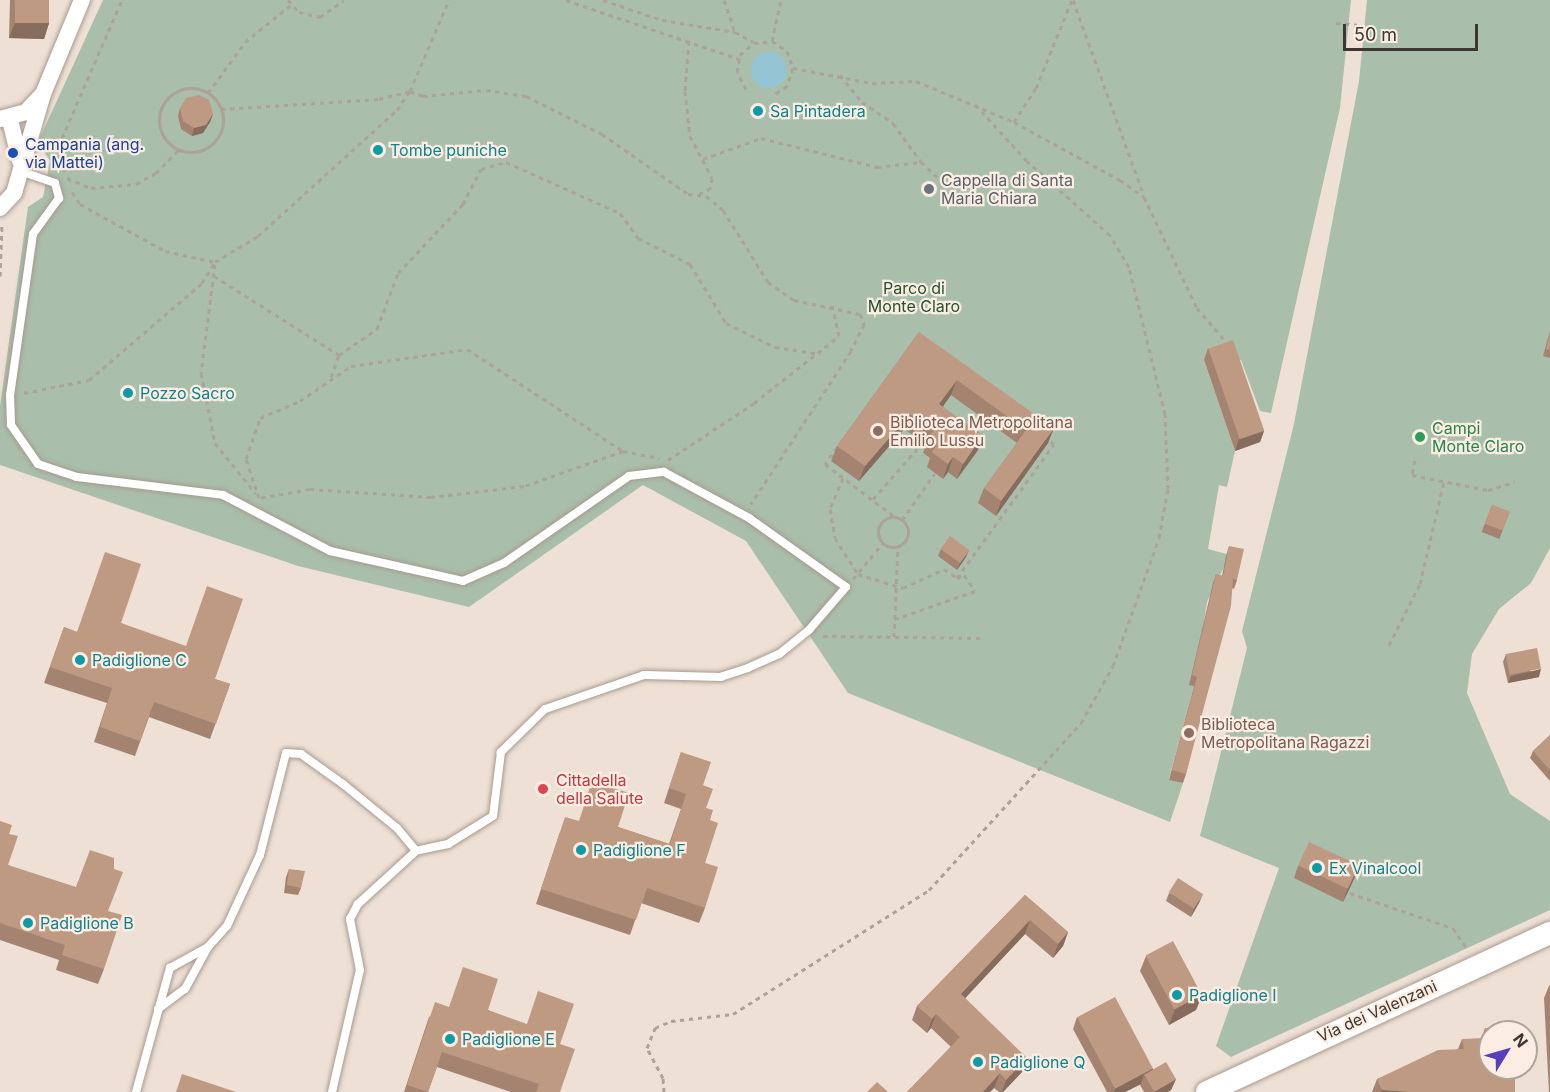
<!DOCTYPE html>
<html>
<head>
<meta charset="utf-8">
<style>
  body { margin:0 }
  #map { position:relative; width:1550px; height:1092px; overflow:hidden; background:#eee0d4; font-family:Inter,sans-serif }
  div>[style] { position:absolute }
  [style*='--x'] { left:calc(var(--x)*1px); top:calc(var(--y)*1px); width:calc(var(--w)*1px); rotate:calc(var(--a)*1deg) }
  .green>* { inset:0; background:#a9bfab }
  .water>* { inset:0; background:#95c5d4 }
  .round { border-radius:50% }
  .path>* { height:3px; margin-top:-1.5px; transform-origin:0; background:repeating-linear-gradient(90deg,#ada299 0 4.5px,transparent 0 9px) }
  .path>.ring { margin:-1.5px; padding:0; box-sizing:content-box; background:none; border:3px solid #ada299; border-radius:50% }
  .roads { filter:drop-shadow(0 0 2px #a79a8f) drop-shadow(0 0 2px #a79a8f) }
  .lane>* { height:8px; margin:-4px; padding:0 4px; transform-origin:4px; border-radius:4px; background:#fff }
  .street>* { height:16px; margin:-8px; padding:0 8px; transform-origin:8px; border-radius:8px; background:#fff }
  .secondary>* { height:22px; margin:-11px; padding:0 11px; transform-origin:11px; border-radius:11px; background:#fff }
  .wall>* { inset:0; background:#a48471; transform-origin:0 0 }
  .shaded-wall>* { inset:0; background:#866c5c }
  .building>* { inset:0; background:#bf9a83; transform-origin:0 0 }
  .dots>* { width:16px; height:16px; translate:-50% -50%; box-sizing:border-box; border:3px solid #fbede1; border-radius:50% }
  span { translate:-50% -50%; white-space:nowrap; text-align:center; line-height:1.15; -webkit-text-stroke:4.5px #fbede1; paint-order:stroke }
  .culture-label { font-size:16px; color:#0d838f }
  .left { translate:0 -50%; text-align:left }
  .transit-label { font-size:16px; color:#164399 }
  .worship-label { font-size:16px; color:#5b616d }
  .park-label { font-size:16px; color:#22532b }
  .education-label { font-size:16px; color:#785e54 }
  .leisure-label { font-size:16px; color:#27864d }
  .health-label { font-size:16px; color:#be3a42 }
  .street-label { font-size:16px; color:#3d3733 }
  .north { position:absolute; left:1478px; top:1020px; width:60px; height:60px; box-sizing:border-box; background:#fbede1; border:2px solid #afa49b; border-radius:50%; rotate:53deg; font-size:16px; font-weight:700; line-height:24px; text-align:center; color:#3d3733 }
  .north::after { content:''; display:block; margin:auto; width:21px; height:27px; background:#5740b8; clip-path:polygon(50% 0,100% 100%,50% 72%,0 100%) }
  .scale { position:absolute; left:1343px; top:24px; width:135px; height:27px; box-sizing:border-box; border:3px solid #3d3733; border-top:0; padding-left:8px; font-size:18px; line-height:21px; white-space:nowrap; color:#3d3733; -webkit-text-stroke:4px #fbede1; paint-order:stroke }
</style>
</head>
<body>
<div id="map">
  <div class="green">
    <div style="clip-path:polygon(103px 0,1351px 0,1340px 108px,1271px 413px,1260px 411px,1241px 360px,1204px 360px,1235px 451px,1227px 487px,1219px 485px,1208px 549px,1230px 555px,1207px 602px,1194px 686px,1169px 779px,1183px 783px,1170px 822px,848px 693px,746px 541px,643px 485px,469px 607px,298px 566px,0 465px,0 406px,28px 207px,43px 197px,50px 161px,38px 142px)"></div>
    <div style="clip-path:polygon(1367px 0,1550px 0,1550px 548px,1531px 583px,1499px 609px,1472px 654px,1467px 693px,1510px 794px,1550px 821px,1550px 910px,1231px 1057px,1216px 1046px,1279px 868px,1200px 836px,1247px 648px,1242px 631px,1294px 424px,1359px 81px)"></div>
  </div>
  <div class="water">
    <div class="round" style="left:751px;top:52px;width:36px;height:36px"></div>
  </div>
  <div class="path">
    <div style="--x:288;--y:0;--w:16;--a:47"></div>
    <div style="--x:299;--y:12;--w:22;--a:13"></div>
    <div style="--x:320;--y:17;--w:29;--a:-35"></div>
    <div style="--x:566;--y:0;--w:183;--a:18.8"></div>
    <div style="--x:603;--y:0;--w:62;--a:18.7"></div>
    <div style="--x:662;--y:20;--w:74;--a:9.3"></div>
    <div style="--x:724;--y:0;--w:34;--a:71"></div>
    <div style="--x:735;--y:32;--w:21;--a:29"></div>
    <div style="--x:1073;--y:0;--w:208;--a:70.1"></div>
    <div style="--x:1336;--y:23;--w:21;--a:5"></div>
    <div style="--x:689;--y:41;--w:50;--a:94.6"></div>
    <div style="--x:685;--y:91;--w:45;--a:83.7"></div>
    <div style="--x:690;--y:136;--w:47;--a:62.4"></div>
    <div style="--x:712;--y:178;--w:10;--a:96"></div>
    <div style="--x:711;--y:188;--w:13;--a:153"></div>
    <div style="--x:772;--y:41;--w:42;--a:-77.6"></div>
    <div style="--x:793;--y:68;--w:80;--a:10.8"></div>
    <div style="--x:872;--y:83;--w:44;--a:-2.6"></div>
    <div style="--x:916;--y:81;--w:106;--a:22.7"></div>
    <div style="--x:1014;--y:122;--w:121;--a:28.7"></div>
    <div style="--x:1120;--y:180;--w:29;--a:35"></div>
    <div style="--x:1144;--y:197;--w:123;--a:64.5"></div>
    <div style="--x:1197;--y:308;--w:46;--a:49.4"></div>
    <div style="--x:840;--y:75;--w:35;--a:51"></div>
    <div style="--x:862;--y:102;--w:37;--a:34"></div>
    <div style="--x:893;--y:123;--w:48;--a:54.3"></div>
    <div class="ring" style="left:159px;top:88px;width:61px;height:61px"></div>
    <div style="--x:746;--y:89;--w:19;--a:-118"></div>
    <div style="--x:737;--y:72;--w:17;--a:-80"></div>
    <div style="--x:740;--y:55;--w:18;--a:-41"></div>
    <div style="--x:754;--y:43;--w:18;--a:-6"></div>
    <div style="--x:772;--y:41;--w:18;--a:34"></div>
    <div style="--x:787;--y:51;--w:18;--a:71"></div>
    <div style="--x:793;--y:68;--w:19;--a:108"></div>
    <div style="--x:787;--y:86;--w:18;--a:146"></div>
    <div style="--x:208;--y:93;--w:63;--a:-54"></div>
    <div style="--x:245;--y:42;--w:59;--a:-38.8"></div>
    <div style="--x:221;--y:109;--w:158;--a:-3.6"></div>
    <div style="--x:379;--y:99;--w:32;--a:-14"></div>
    <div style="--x:410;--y:91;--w:99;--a:-66.8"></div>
    <div style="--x:1014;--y:122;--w:40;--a:-57.1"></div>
    <div style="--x:1036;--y:88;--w:95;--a:-67.8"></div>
    <div style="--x:703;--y:159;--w:62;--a:-19.9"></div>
    <div style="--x:761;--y:138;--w:120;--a:14"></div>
    <div style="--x:877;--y:167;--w:44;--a:-6.5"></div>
    <div style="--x:921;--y:162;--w:22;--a:43"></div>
    <div style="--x:64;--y:172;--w:34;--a:-93"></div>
    <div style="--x:62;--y:138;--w:150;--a:-66.5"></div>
    <div style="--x:67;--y:178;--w:26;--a:23"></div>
    <div style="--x:91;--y:188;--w:45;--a:-5.1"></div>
    <div style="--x:136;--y:184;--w:23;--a:-29"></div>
    <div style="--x:156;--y:173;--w:32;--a:-46"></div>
    <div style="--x:72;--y:192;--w:14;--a:56"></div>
    <div style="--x:80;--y:204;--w:97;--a:28.9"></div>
    <div style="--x:165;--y:251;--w:51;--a:12.4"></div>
    <div style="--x:215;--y:264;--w:110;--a:97.3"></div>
    <div style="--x:201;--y:373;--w:71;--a:78.7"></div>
    <div style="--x:215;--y:443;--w:65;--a:51.2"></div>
    <div style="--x:0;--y:276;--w:52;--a:-87.8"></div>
    <div style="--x:214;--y:276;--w:148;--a:32.3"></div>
    <div style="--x:331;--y:377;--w:23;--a:-70"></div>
    <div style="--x:339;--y:355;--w:46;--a:-34.4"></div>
    <div style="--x:377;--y:329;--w:60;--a:-69.4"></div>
    <div style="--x:398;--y:273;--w:95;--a:-46.7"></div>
    <div style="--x:463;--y:204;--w:39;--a:-63"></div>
    <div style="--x:481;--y:169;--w:26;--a:-16"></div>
    <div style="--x:506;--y:162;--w:125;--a:24.1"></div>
    <div style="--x:620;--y:213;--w:31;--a:54"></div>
    <div style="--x:638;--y:238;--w:58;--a:26.6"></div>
    <div style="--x:690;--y:264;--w:69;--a:58.6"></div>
    <div style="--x:726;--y:323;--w:55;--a:26.1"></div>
    <div style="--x:775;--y:347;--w:46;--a:8.8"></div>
    <div style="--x:24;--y:393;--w:66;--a:-11.3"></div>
    <div style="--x:89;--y:380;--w:149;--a:-40.6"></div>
    <div style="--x:202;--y:283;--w:25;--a:-58"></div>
    <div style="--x:215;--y:262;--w:50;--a:-31.2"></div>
    <div style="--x:258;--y:236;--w:188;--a:-42.2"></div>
    <div style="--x:397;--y:110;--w:23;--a:-56"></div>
    <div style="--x:410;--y:91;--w:14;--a:21"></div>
    <div style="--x:423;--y:96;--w:63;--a:-5.4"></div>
    <div style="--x:486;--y:90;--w:40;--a:8.5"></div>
    <div style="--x:526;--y:96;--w:85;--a:26.6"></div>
    <div style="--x:602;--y:134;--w:105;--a:34.9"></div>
    <div style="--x:688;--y:194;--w:18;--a:6"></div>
    <div style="--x:706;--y:196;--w:22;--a:39"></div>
    <div style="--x:723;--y:210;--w:85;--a:58"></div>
    <div style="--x:768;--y:282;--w:32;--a:35"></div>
    <div style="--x:794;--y:300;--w:67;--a:12"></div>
    <div style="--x:860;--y:314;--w:11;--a:68"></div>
    <div style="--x:864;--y:324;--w:30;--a:116"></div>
    <div style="--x:851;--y:351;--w:183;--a:123.2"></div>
    <div style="--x:837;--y:447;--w:21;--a:125"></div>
    <div style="--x:825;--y:464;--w:88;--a:37.1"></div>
    <div style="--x:623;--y:451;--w:105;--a:160.5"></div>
    <div style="--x:524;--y:486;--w:94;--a:173.3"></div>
    <div style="--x:431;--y:497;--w:121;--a:-176.2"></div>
    <div style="--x:310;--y:489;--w:52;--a:170"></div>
    <div style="--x:259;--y:498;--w:41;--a:-108.4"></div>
    <div style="--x:246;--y:459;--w:43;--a:-71.1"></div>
    <div style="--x:260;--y:418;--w:43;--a:-23"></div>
    <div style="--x:300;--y:401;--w:62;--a:-34.5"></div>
    <div style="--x:351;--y:366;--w:117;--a:-8.3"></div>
    <div style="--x:467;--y:349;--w:186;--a:33.2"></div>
    <div style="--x:623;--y:451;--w:37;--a:11"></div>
    <div style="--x:668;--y:460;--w:103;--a:-33.5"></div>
    <div style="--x:754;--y:403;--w:108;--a:-38.2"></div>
    <div style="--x:839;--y:336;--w:32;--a:-103"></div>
    <div style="--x:1415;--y:460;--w:15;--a:101"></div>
    <div style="--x:1412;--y:475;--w:77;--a:11.2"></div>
    <div style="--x:1488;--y:490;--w:28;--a:-17"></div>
    <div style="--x:843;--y:478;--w:34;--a:113"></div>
    <div style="--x:830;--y:509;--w:29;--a:80"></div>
    <div style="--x:835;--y:538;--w:43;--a:57.4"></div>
    <div style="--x:858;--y:574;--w:47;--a:17.3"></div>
    <div style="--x:903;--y:588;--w:45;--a:-24.9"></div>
    <div style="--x:944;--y:569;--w:16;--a:35"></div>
    <div style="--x:957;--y:578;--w:8;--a:-23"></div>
    <div style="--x:964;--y:575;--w:19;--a:55"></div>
    <div style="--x:975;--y:591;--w:85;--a:160.7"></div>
    <div style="--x:873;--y:499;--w:76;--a:-48.7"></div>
    <div class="ring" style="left:878px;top:517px;width:27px;height:27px"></div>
    <div style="--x:902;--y:520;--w:57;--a:-54.9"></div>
    <div style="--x:957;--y:578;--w:165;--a:-54.1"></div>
    <div style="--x:1054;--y:444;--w:9;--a:-144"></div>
    <div style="--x:853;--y:579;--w:47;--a:-50.2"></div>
    <div style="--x:823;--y:636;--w:161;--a:0.7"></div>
    <div style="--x:894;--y:637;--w:91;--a:-87.5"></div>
    <div style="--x:1389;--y:645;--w:68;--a:-63.1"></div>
    <div style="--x:1420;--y:584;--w:105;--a:-76.8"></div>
    <div style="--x:1350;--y:893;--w:109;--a:18.8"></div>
    <div style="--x:1453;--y:928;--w:27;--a:56"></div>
    <div style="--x:664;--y:1092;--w:14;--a:-94"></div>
    <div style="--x:663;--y:1078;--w:34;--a:-118"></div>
    <div style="--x:647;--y:1048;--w:22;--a:-68"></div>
    <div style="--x:655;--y:1028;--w:17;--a:-24"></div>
    <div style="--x:671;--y:1021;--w:62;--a:-6.4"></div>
    <div style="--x:733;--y:1014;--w:232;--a:-32.3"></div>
    <div style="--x:929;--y:890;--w:226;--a:-47.7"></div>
    <div style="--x:1081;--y:723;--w:65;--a:-60.7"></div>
    <div style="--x:1113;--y:666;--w:136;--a:-70.2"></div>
    <div style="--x:1159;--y:538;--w:50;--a:-79.6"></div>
    <div style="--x:1168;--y:489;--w:75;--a:-92.3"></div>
    <div style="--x:1165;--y:414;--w:151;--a:-103.8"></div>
    <div style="--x:1129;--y:267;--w:37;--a:-121"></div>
    <div style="--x:1110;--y:235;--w:111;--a:-138.3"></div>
    <div style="--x:1027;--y:161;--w:80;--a:-132.5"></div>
  </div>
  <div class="roads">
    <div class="lane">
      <div style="--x:20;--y:171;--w:37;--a:19"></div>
      <div style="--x:55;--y:183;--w:16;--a:75"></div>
      <div style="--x:59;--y:198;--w:44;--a:125.8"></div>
      <div style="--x:33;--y:234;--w:163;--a:98.1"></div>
      <div style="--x:10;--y:395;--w:30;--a:88"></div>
      <div style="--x:11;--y:425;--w:47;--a:55.3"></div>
      <div style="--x:38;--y:464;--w:41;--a:18.4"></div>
      <div style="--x:77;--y:477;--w:147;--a:7"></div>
      <div style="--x:223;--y:495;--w:121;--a:27.6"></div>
      <div style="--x:330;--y:551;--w:136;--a:12.7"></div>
      <div style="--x:463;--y:581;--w:45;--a:-23.7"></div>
      <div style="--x:504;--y:563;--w:152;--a:-34.8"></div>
      <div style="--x:629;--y:476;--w:35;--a:-7"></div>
      <div style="--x:664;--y:472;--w:97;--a:28.4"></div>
      <div style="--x:749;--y:518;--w:119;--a:35.4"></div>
      <div style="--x:846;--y:587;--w:57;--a:130.7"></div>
      <div style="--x:809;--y:630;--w:38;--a:141"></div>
      <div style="--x:779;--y:654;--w:34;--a:156"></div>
      <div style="--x:748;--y:668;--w:28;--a:162"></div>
      <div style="--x:721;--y:677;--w:77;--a:-178.5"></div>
      <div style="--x:644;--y:675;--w:105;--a:161"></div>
      <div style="--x:545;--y:709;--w:62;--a:135.7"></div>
      <div style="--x:501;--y:752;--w:64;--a:97.1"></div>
      <div style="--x:493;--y:816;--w:53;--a:148.1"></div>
      <div style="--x:448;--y:844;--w:33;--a:168"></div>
      <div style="--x:158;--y:1009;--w:34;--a:-37"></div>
      <div style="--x:185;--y:989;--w:48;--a:-61.3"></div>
      <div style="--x:208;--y:947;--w:28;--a:-48"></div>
      <div style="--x:227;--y:926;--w:78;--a:-65.1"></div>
      <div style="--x:260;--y:855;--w:105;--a:-75.7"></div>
      <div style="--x:286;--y:753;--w:15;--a:4"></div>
      <div style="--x:301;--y:754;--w:52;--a:35.5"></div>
      <div style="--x:343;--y:784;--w:70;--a:39.2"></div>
      <div style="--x:397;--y:828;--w:30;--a:50"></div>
      <div style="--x:136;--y:1092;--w:129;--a:-74.7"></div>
      <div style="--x:170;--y:968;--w:43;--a:-28.9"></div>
      <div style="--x:332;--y:1092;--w:125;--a:-77.1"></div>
      <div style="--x:360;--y:970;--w:52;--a:-101.1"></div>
      <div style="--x:350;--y:919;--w:17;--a:-62"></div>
      <div style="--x:358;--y:904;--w:79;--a:-42.4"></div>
    </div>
    <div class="street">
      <div style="--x:0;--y:119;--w:27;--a:-15"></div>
      <div style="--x:26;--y:112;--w:23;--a:-47"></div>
      <div style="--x:10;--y:120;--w:42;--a:76.3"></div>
      <div style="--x:0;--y:208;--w:21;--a:-47"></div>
      <div style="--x:14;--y:193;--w:103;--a:-73.7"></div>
      <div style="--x:43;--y:94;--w:102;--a:-67.5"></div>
    </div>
    <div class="secondary">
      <div style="--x:1207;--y:1092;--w:378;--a:-24.9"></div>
    </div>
  </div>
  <div class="wall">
    <div style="clip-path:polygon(10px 0,49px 0,49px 23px,44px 39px,9px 38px)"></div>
    <div style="clip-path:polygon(180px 108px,213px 114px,210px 122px,203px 133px,192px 136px,181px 129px,178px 116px)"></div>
    <div style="clip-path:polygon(1550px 331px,1550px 358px,1543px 356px)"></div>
    <div style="clip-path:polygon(919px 332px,1048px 443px,996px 516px,978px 503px,984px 488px,1017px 443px,951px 395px,943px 406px,978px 450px,957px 479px,948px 472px,943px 479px,927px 467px,930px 458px,923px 453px,926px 444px,904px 429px,859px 481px,831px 461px,837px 446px)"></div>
    <div style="clip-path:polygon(1208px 348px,1264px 431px,1260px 442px,1235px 451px,1204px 360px)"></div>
    <div style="left:1492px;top:505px;width:19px;height:29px;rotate:21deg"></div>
    <div style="clip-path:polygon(1229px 546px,1237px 580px,1234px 589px,1232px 588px,1186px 774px,1183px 783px,1169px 780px,1194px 686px,1189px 685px,1213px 583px,1216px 574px,1222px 576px,1226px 556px)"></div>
    <div style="clip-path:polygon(941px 549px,966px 557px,957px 570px,938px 556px)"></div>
    <div style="clip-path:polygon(121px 623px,215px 679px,230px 684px,210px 739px,149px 717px,135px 756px,94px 742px,107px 703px,44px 683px,64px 627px,77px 632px)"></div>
    <div style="clip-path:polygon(1506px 654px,1539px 677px,1508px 683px,1503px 662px)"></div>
    <div style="clip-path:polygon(1550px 735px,1550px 781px,1530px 758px,1533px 751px)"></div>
    <div style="clip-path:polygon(681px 752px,703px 785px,706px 808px,710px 820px,705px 863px,705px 908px,699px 923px,641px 903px,630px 935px,536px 904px,560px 832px,578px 821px,618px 827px,669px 844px,681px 809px,664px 803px)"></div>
    <div style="clip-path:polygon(0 821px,9px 834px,8px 865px,108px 911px,104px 969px,98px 984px,56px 970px,59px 960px,0 940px)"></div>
    <div style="clip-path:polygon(1359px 865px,1355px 877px,1343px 902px,1294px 878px,1298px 866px)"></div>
    <div style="clip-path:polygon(289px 869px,301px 888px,298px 895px,284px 893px,286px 877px)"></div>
    <div style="clip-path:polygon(1169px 893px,1200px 901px,1191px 917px,1166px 901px)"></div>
    <div style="clip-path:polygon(1025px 895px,1068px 932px,1063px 946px,1053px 958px,1025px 934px,965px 998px,1022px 1072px,1003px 1092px,999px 1092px,994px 1088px,990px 1092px,907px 1092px,951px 1047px,931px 1028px,927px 1033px,912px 1020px,917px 1006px)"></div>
    <div style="clip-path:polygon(1146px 956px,1202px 995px,1196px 1010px,1169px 1025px,1140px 971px)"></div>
    <div style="clip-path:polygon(1550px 985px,1550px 1092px,1549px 1092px,1544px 998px,1549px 986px)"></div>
    <div style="clip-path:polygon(449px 1007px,488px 1010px,560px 1044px,560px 1092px,511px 1092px,437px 1067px,428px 1092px,404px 1092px,429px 1017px)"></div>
    <div style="clip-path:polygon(1077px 1017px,1153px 1069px,1176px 1079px,1171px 1090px,1168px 1092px,1144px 1092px,1140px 1085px,1141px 1084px,1125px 1092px,1107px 1092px,1073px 1029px)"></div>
    <div style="clip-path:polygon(1485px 1028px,1515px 1092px,1372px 1092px,1377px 1079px,1458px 1049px,1462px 1039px,1481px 1039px)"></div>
  </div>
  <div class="shaded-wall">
    <div style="clip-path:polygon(15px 23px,49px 23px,44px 39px,9px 38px)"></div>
    <div style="clip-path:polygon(213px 114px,210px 122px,203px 133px,192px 136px,194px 128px)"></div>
    <div style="clip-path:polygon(957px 380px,951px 395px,934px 419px,939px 404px)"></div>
    <div style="clip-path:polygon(910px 414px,904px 429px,859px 481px,865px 466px)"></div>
    <div style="clip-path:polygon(1054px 428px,1048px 443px,996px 516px,1001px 501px)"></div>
    <div style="clip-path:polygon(1264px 431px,1260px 442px,1235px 451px,1239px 439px)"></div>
    <div style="clip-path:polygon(983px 435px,978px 450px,957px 479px,963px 464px)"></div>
    <div style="clip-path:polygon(953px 457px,948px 472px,943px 479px,948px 464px)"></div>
    <div style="clip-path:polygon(969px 550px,966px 557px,957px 570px,960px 563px)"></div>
    <div style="clip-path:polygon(1541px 669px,1539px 677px,1508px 683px,1511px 676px)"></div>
    <div style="clip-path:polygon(1359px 865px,1355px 877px,1343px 902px,1347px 890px)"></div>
    <div style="clip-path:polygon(1203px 894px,1200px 901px,1191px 917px,1194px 909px)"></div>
    <div style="clip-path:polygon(1030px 920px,1025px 934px,956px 1008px,961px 994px)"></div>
    <div style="clip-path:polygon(1068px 932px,1063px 946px,1053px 958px,1058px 944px)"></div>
    <div style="clip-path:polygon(1202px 995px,1196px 1010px,1169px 1025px,1175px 1009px)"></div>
    <div style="clip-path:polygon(936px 1014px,931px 1028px,927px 1033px,932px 1019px)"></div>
    <div style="clip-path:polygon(1027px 1058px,1022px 1072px,1003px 1092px,1002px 1092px,1006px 1080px)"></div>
    <div style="clip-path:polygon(1153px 1068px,1149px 1079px,1144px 1074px,1141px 1084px,1125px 1092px,1114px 1092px,1115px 1088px)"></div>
    <div style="clip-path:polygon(1000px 1073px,994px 1088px,990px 1092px,983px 1092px)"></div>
    <div style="clip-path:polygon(1176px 1079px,1171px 1090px,1168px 1092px,1154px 1092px)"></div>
    <div style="clip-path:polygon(1382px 1090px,1411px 1092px,1381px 1092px)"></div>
  </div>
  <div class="building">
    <div style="left:15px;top:0;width:34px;height:23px"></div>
    <div style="clip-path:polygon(199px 95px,209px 100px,213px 114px,206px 125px,194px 128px,183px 121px,180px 108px,186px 98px)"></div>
    <div style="clip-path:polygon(919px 332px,1054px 428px,1001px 501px,984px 488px,1026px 430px,957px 380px,939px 404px,983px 435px,963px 464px,953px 457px,948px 464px,932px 452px,937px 445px,928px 438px,933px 431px,910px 414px,865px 466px,837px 446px)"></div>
    <div style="clip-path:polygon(1550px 334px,1550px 350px,1546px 349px)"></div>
    <div style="left:1233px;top:340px;width:96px;height:26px;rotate:71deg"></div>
    <div style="left:1492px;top:505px;width:19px;height:20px;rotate:21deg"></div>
    <div style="left:950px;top:536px;width:24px;height:16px;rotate:36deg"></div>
    <div style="clip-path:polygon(1229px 546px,1244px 549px,1237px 580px,1228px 577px,1233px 579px,1231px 606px,1186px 774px,1172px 770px,1197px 677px,1192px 675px,1216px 574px,1223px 576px)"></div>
    <div style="clip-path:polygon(105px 552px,141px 564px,121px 623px,186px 646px,207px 586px,243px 599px,215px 679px,230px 684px,216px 724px,154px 702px,140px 741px,100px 727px,112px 688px,50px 667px,64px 627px,77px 632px)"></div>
    <div style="left:1537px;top:648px;width:21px;height:32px;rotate:79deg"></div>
    <div style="clip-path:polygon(1550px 735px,1550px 770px,1533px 751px)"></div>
    <div style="clip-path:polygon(681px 752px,711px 762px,703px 785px,713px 789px,706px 808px,713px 810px,710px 820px,718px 823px,705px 863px,718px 867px,705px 908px,647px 888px,636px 920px,541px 889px,565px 817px,579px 821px,592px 781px,629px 793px,618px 827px,670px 844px,686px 794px,669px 788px)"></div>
    <div style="clip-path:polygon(0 821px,12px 825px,9px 834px,18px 836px,8px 865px,76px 887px,90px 850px,114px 858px,114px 869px,123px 872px,108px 911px,122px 915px,104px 969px,62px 955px,65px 945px,0 923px)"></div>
    <div style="left:1309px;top:842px;width:55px;height:26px;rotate:25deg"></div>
    <div style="clip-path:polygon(289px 869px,305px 871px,301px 888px,287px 885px)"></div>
    <div style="left:1178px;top:878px;width:30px;height:17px;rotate:33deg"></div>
    <div style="clip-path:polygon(1025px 895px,1068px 932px,1058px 944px,1030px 920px,961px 994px,1027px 1058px,1006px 1080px,1000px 1073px,983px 1092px,907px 1092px,960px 1037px,936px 1014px,932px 1019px,917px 1006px)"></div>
    <div style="left:1173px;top:941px;width:61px;height:31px;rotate:62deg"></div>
    <div style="clip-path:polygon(463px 967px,498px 979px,488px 1010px,527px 1024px,538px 991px,574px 1004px,560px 1044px,575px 1049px,560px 1092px,536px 1092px,539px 1084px,442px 1052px,428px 1092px,407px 1085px,435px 1002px,449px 1007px)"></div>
    <div style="left:1115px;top:997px;width:81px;height:43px;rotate:62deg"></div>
    <div style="clip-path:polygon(1515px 1027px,1515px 1032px,1490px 1032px,1490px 1068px,1515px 1068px,1515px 1092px,1411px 1092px,1382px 1090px,1377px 1079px,1438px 1050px,1464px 1049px,1462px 1039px,1485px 1038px,1485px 1028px)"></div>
    <div style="left:1166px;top:1062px;width:20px;height:25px;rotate:60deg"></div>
    <div style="clip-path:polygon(182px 1074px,236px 1092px,176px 1092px)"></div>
    <div style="clip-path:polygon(877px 1082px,888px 1092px,867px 1092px)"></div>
  </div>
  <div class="dots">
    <div style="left:758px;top:111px;background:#0f9aa8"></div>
    <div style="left:378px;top:150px;background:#0f9aa8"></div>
    <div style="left:13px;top:153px;background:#1a4fb4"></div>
    <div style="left:929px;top:189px;background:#6b7280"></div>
    <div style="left:128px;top:393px;background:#0f9aa8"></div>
    <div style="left:878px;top:431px;background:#8d6e63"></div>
    <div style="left:1420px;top:437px;background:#2e9e5b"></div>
    <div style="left:80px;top:660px;background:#0f9aa8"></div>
    <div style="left:1189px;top:733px;background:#8d6e63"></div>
    <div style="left:543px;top:789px;background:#e0444e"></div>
    <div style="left:581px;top:850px;background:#0f9aa8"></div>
    <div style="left:1317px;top:868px;background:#0f9aa8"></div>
    <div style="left:28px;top:923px;background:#0f9aa8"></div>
    <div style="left:1177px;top:995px;background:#0f9aa8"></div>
    <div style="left:450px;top:1039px;background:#0f9aa8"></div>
    <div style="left:978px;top:1062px;background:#0f9aa8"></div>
  </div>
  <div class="culture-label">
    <span class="left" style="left:770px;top:111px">Sa Pintadera</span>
    <span class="left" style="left:390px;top:150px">Tombe puniche</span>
    <span class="left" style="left:140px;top:393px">Pozzo Sacro</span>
    <span class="left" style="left:92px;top:660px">Padiglione C</span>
    <span class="left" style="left:593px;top:850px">Padiglione F</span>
    <span class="left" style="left:1329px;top:868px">Ex Vinalcool</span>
    <span class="left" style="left:40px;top:923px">Padiglione B</span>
    <span class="left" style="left:1189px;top:995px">Padiglione I</span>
    <span class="left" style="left:462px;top:1039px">Padiglione E</span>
    <span class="left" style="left:990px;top:1062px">Padiglione Q</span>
  </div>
  <div class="transit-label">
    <span class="left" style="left:25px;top:153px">Campania (ang.<br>via Mattei)</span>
  </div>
  <div class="worship-label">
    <span class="left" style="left:941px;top:189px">Cappella di Santa<br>Maria Chiara</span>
  </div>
  <div class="park-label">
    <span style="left:914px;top:297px">Parco di<br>Monte Claro</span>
  </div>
  <div class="education-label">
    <span class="left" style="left:890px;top:431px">Biblioteca Metropolitana<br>Emilio Lussu</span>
    <span class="left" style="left:1201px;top:733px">Biblioteca<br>Metropolitana Ragazzi</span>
  </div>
  <div class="leisure-label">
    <span class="left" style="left:1432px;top:437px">Campi<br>Monte Claro</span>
  </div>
  <div class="health-label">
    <span class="left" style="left:556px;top:789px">Cittadella<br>della Salute</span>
  </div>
  <div class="street-label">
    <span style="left:1377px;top:1011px;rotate:-24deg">Via dei Valenzani</span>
  </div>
  <div class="north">N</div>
  <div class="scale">50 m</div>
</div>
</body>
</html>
